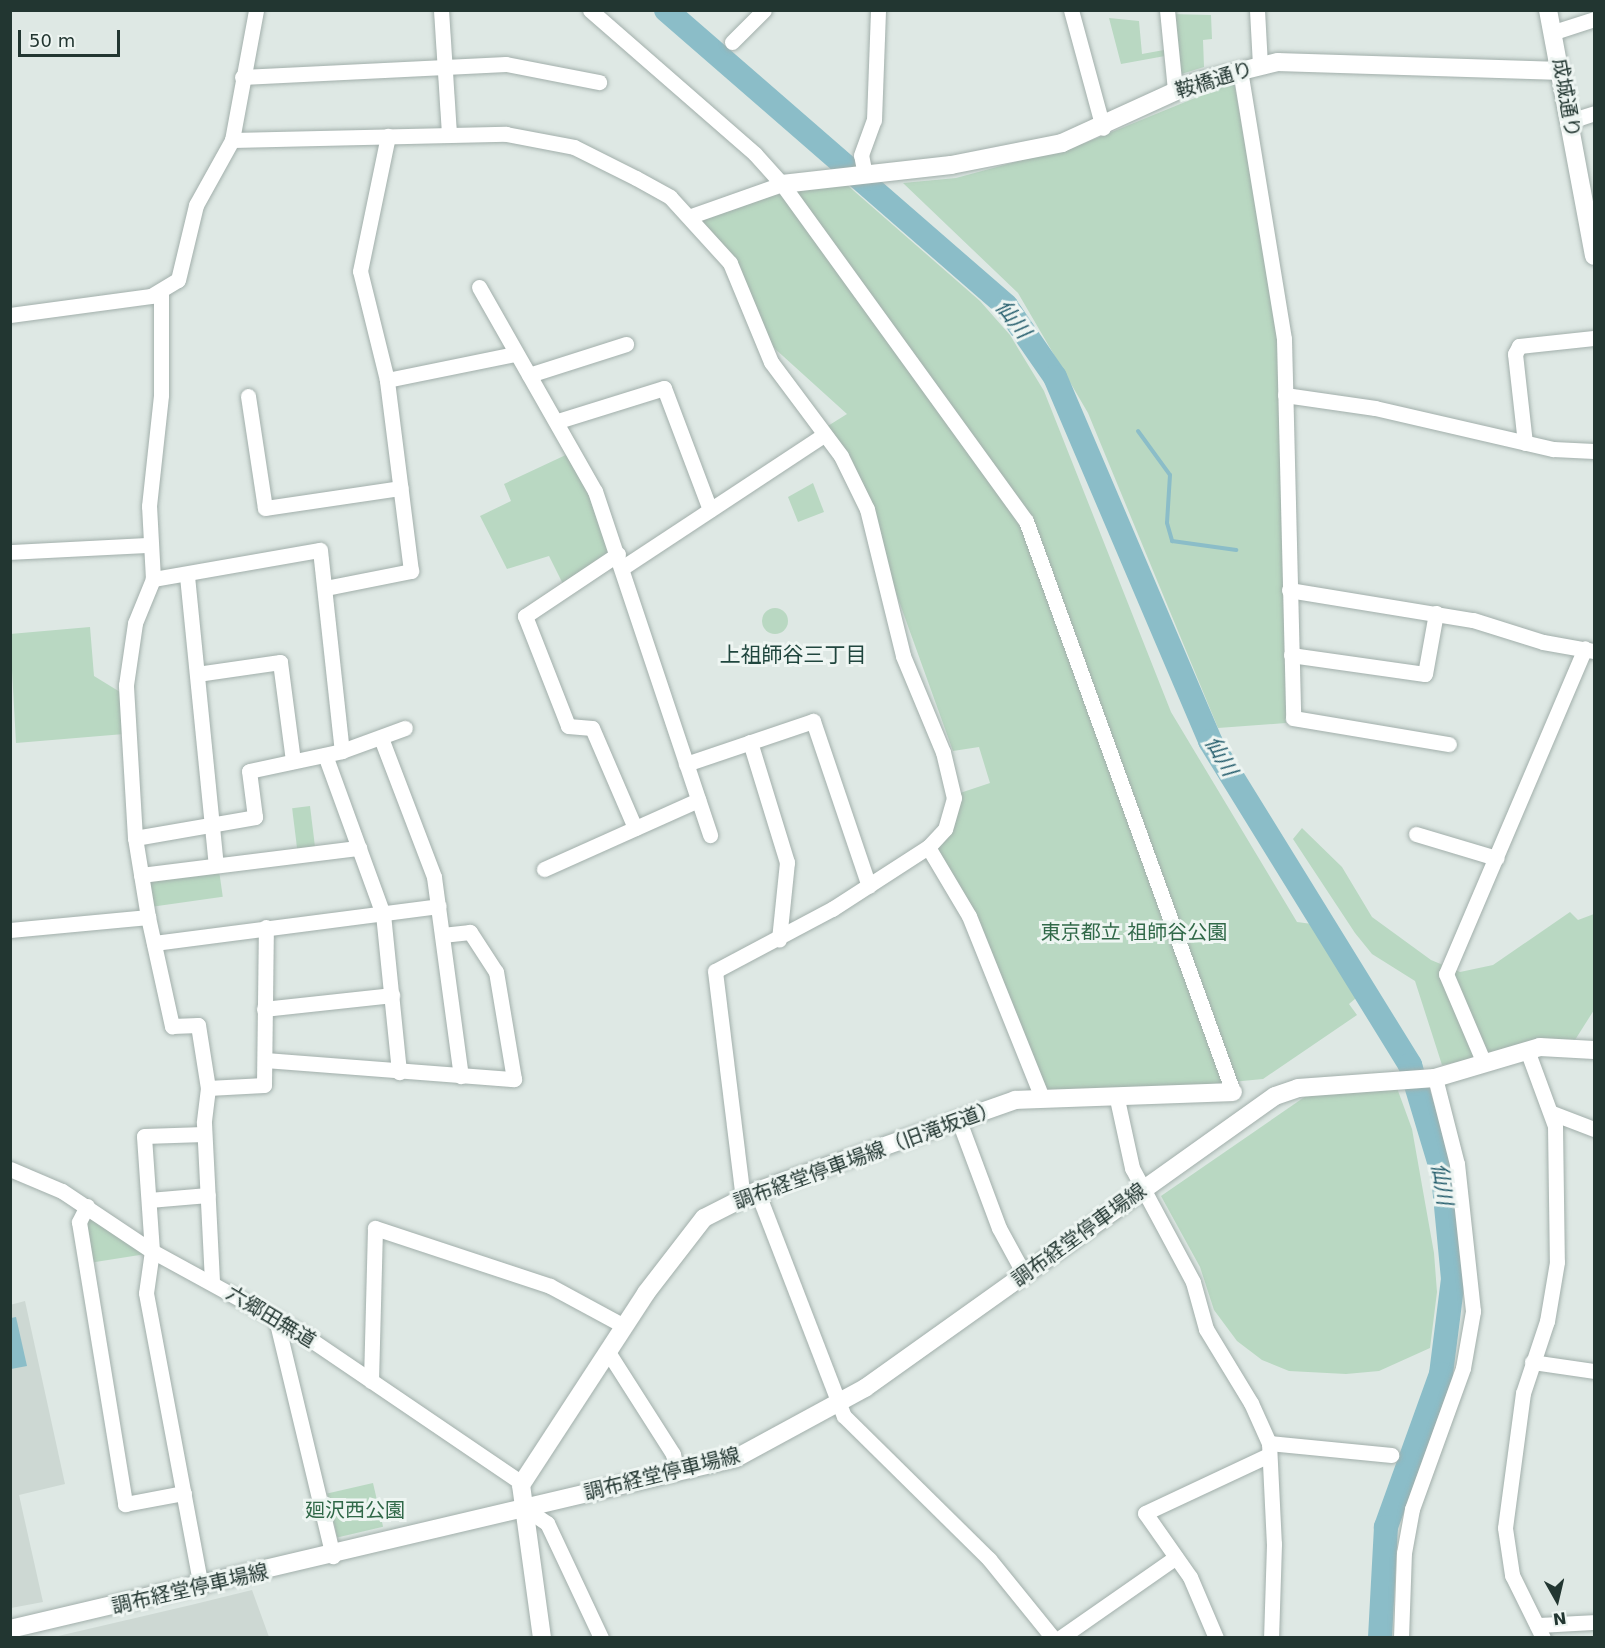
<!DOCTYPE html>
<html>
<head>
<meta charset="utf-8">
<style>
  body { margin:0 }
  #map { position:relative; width:1605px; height:1648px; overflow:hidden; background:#dee8e4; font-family:"DejaVu Sans","Noto Sans JP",sans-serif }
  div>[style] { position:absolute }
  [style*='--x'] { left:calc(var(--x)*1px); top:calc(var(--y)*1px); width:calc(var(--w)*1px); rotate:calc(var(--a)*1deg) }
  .built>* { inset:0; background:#cdd8d3 }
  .green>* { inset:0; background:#b9d8c2; transform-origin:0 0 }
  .round { border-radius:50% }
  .water>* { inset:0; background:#8bbdc8 }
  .stream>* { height:4px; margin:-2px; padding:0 2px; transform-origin:2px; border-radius:2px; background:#8bbdc8 }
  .river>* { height:24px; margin:-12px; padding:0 12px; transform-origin:12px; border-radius:12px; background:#8bbdc8 }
  .roads { filter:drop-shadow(0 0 2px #a2afab) drop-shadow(0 0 2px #a2afab) }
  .street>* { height:15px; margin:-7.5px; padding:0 7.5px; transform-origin:7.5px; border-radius:7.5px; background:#fff }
  .secondary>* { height:18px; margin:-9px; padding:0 9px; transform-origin:9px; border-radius:9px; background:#fff }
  span { translate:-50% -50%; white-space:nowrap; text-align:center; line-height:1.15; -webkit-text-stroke:6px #eef5f2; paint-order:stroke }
  .street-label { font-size:20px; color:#223631 }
  .park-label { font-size:20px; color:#306848 }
  .water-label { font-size:21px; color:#235c6b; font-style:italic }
  .neighbourhood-label { font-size:21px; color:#20463e }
  .frame { position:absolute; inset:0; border:12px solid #223631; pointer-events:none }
  .north { position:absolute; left:1527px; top:1570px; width:60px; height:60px; -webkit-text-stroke:4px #eef5f2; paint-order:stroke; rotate:172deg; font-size:16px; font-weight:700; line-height:24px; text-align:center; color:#223631 }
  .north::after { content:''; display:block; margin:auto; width:21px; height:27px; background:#223631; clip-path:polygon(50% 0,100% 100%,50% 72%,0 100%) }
  .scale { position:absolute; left:18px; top:30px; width:102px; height:27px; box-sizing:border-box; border:3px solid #223631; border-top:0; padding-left:8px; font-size:18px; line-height:21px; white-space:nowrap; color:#223631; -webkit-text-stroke:4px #eef5f2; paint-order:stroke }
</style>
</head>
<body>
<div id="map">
  <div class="built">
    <div style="clip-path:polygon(25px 1301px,65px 1484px,19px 1495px,43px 1602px,11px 1608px,10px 1305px)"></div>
    <div style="clip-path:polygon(252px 1590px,269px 1637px,54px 1637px,191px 1605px)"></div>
  </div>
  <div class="green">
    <div style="clip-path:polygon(1169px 14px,1211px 15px,1212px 39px,1203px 40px,1204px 67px,1175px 76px)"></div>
    <div style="clip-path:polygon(1109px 18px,1139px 21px,1142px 54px,1164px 50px,1165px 56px,1121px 64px)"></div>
    <div style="clip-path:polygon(1234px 82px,1279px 337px,1286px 723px,1218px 728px,1088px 413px,1018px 293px,903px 183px,956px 178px,1085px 143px)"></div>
    <div style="clip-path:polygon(846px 184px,980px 301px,1010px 335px,1044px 391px,1171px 712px,1297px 922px,1312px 924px,1362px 993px,1349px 1004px,1357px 1015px,1263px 1079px,1137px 1091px,1049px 1093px,1042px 1086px,934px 851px,957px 794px,990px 783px,979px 747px,953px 751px,882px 554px,871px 499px,823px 429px,847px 414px,773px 347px,700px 221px,761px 197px)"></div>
    <div style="clip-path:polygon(570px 453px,593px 493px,612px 554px,564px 586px,549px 556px,507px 569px,480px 516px,511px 501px,504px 484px)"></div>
    <div style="clip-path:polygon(813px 483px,824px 512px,798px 522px,788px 497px)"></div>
    <div class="round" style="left:762px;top:608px;width:26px;height:26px"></div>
    <div style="clip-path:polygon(90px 627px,94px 676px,120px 692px,124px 734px,16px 743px,10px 634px)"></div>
    <div style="left:310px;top:806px;width:46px;height:18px;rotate:83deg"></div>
    <div style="clip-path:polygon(1302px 828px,1342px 867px,1372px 917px,1431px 960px,1460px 972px,1493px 965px,1570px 912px,1578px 920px,1594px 914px,1594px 1010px,1575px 1040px,1442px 1065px,1415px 981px,1372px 954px,1355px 933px,1293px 839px)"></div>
    <div style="left:219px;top:870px;width:27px;height:73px;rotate:82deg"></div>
    <div style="clip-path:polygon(1397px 1088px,1412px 1129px,1434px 1253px,1437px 1292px,1430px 1348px,1379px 1371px,1346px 1374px,1289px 1371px,1262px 1360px,1237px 1341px,1214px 1310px,1200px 1267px,1161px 1196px,1306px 1096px)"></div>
    <div style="clip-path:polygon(88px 1213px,146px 1254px,89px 1263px,82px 1223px)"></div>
    <div style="left:373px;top:1483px;width:45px;height:47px;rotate:77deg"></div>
  </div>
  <div class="water">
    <div style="clip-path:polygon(16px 1317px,27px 1366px,11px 1369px,11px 1318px)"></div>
  </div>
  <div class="stream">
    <div style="--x:1138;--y:431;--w:54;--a:54"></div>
    <div style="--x:1170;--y:475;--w:48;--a:93.6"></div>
    <div style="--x:1167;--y:523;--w:19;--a:74"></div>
    <div style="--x:1172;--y:541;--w:65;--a:8"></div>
  </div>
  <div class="river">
    <div style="--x:666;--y:10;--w:451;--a:41"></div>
    <div style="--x:1006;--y:306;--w:86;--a:55.4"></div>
    <div style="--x:1055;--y:377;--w:396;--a:66.9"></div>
    <div style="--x:1210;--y:741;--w:381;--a:58.3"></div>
    <div style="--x:1410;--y:1065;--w:115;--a:73.3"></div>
    <div style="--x:1443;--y:1175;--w:104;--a:84.5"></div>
    <div style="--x:1453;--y:1279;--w:96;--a:97.2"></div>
    <div style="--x:1441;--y:1374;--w:163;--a:109.8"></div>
    <div style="--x:1386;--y:1527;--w:111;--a:93.1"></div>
  </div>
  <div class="roads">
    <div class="street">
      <div style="--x:441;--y:10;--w:123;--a:86.3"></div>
      <div style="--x:590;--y:10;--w:219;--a:41.1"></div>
      <div style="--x:755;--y:154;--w:40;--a:48"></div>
      <div style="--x:782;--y:184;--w:416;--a:54.1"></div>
      <div style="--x:1026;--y:521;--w:607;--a:70.07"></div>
      <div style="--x:1071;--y:10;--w:122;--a:74.8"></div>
      <div style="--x:1167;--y:10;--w:80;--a:84.3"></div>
      <div style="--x:1257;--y:10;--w:55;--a:86.9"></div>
      <div style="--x:1554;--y:32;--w:42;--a:-18"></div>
      <div style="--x:732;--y:42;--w:45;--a:-45"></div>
      <div style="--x:1240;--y:70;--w:273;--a:80.7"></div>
      <div style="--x:1284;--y:339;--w:379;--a:88.6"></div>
      <div style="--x:1293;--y:718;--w:158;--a:9.5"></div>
      <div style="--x:242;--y:77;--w:264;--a:-2.8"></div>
      <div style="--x:506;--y:64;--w:95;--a:11"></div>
      <div style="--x:1570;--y:121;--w:25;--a:-18"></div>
      <div style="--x:232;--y:140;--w:274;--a:-1.3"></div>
      <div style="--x:506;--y:134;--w:69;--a:10.8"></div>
      <div style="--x:574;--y:147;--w:69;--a:26.6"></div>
      <div style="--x:636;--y:178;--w:39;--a:29"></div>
      <div style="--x:670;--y:197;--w:89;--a:47.7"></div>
      <div style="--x:730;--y:263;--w:107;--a:67.5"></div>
      <div style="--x:771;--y:362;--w:117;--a:53.3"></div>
      <div style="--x:841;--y:456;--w:59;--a:63.9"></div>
      <div style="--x:867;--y:509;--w:151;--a:76.2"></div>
      <div style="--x:903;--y:656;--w:104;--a:67.4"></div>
      <div style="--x:943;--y:752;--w:47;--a:76.6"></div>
      <div style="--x:954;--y:798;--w:32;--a:106"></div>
      <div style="--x:945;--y:829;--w:25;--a:133"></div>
      <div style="--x:928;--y:847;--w:114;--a:147.1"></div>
      <div style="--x:832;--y:909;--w:132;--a:152.1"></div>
      <div style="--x:715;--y:971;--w:229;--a:83"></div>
      <div style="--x:865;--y:175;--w:20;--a:-101"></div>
      <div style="--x:861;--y:155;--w:37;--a:-70"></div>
      <div style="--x:874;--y:120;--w:110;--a:-87.9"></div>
      <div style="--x:691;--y:216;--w:96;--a:-19.4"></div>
      <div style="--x:479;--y:287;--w:235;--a:60.4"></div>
      <div style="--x:595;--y:491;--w:363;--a:71.5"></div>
      <div style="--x:10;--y:315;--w:142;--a:-7.7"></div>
      <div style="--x:151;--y:296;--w:31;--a:-31"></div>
      <div style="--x:178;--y:280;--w:77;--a:-76.5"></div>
      <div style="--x:196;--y:205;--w:74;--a:-61"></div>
      <div style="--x:232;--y:140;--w:132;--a:-79.5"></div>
      <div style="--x:529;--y:375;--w:102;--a:-17.7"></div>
      <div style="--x:387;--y:380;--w:131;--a:-11.5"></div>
      <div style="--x:1285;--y:395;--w:91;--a:8.2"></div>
      <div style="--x:1375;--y:408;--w:183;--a:13"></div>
      <div style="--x:1553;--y:449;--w:41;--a:2.8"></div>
      <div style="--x:248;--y:396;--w:113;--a:81.4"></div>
      <div style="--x:265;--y:508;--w:137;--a:-8.4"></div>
      <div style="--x:558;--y:421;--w:111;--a:-17.3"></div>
      <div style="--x:664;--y:388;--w:130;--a:69.3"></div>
      <div style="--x:1525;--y:443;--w:90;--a:-96.4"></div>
      <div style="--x:1515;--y:354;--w:9;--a:-63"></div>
      <div style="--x:1519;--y:346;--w:75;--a:-6.1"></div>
      <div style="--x:10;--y:552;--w:139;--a:-2.9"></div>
      <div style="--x:618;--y:554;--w:112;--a:146.3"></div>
      <div style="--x:525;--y:616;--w:118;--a:68.6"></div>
      <div style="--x:568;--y:726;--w:24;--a:5"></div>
      <div style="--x:592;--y:728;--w:109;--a:66.7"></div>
      <div style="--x:622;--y:568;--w:240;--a:-33.4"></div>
      <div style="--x:187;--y:576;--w:289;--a:84.3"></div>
      <div style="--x:153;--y:579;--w:169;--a:-9.9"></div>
      <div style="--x:320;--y:550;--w:202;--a:83.8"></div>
      <div style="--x:326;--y:588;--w:87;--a:-11.3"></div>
      <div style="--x:411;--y:571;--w:193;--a:-97.2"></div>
      <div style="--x:387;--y:380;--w:112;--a:-103.9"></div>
      <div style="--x:360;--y:271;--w:138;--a:-78.3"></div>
      <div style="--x:1289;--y:590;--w:186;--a:9.3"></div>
      <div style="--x:1473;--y:620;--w:73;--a:17.4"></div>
      <div style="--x:1543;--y:642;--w:52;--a:10"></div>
      <div style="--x:1291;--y:655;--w:135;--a:8.1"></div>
      <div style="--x:1425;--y:674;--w:62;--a:-79.8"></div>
      <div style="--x:197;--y:674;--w:84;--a:-8.2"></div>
      <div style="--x:280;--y:662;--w:100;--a:82.5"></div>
      <div style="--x:381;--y:738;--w:149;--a:69.1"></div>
      <div style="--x:434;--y:877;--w:201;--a:82.3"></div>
      <div style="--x:750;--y:742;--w:126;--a:72.9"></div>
      <div style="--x:787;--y:862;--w:78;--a:95.9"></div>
      <div style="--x:325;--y:755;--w:169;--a:70"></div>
      <div style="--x:383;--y:914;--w:159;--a:84.2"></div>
      <div style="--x:686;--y:764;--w:134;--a:-18.7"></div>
      <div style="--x:813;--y:721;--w:174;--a:71.3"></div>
      <div style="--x:1416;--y:834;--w:84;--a:16.7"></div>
      <div style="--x:135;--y:838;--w:122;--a:-9.9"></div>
      <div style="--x:255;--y:817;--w:46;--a:-97.4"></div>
      <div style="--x:249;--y:771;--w:95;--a:-12.1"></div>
      <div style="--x:342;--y:751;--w:67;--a:-20.1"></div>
      <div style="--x:928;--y:847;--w:80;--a:59.3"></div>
      <div style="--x:969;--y:916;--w:196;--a:68.1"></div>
      <div style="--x:544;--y:869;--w:169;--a:-24.1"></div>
      <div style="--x:141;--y:875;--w:220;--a:-7.1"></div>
      <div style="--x:148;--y:917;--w:112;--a:77.6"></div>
      <div style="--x:172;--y:1026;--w:26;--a:-2"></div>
      <div style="--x:198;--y:1025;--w:64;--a:81"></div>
      <div style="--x:208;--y:1088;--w:35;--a:97"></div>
      <div style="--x:204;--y:1123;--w:159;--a:87.1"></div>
      <div style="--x:10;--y:930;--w:139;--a:-5.4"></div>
      <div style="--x:148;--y:917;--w:80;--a:-99.3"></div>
      <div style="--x:135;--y:838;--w:153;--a:-93.4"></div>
      <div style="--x:126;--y:685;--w:63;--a:-81.7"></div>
      <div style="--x:135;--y:623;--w:48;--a:-67.8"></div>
      <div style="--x:153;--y:579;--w:73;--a:-93.1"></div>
      <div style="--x:149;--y:506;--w:112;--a:-83.8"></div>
      <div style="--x:161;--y:395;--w:103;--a:-90"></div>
      <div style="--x:154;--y:943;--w:287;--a:-7.4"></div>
      <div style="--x:264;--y:1009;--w:129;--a:-6.2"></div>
      <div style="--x:1527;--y:1050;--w:81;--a:69.8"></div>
      <div style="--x:1555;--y:1126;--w:136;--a:89.2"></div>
      <div style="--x:1557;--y:1262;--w:60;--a:99.6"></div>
      <div style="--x:1547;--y:1321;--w:76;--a:108.4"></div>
      <div style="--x:1523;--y:1393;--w:136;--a:97.6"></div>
      <div style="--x:1505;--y:1528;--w:48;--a:81.5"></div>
      <div style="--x:1512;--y:1575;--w:70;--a:63.8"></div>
      <div style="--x:265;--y:1060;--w:250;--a:4.4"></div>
      <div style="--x:514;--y:1079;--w:109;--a:-99.5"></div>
      <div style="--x:496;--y:972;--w:48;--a:-123"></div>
      <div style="--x:470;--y:932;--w:28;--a:174"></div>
      <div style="--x:1484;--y:1063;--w:97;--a:-113.1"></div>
      <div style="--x:1446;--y:974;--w:354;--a:-66.9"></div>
      <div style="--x:208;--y:1088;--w:56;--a:-3.1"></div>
      <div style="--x:264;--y:1085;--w:158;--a:-89.3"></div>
      <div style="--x:1117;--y:1099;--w:71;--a:77.7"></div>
      <div style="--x:1132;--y:1168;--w:129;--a:61.8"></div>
      <div style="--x:1193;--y:1282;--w:49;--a:74.5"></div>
      <div style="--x:1206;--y:1329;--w:87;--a:58.7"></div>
      <div style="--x:1251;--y:1403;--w:44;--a:65.8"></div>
      <div style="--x:1269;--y:1443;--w:101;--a:87.2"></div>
      <div style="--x:1274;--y:1544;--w:94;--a:91.8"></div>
      <div style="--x:1552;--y:1113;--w:45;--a:20.9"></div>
      <div style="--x:959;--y:1121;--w:114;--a:69.5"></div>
      <div style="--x:999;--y:1228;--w:52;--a:61.5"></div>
      <div style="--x:10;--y:1169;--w:56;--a:22.9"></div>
      <div style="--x:62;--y:1191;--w:108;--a:33.7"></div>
      <div style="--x:152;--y:1251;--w:166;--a:28.7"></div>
      <div style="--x:298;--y:1331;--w:271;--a:34.2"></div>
      <div style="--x:757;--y:1191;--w:241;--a:68.9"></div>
      <div style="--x:844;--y:1416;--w:204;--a:44.6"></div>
      <div style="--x:989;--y:1559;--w:102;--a:51"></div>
      <div style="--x:149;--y:1200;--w:59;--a:-4.8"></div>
      <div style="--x:87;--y:1206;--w:18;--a:117"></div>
      <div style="--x:79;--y:1222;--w:286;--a:80.7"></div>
      <div style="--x:125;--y:1504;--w:60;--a:-10.6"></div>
      <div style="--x:276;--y:1319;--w:244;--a:76.5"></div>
      <div style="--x:608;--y:1352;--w:121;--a:57.5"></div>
      <div style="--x:673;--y:1454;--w:19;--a:78"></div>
      <div style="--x:1532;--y:1362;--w:63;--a:8.3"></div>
      <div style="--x:371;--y:1381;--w:153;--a:-88.5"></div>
      <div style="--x:375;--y:1228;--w:184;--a:18.3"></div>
      <div style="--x:550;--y:1286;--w:84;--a:28.4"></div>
      <div style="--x:1269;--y:1443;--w:123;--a:5.6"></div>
      <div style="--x:523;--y:1507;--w:29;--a:34"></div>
      <div style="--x:547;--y:1523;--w:127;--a:64.8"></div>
      <div style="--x:201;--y:1587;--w:299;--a:-100.6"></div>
      <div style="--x:146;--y:1293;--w:42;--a:-81.9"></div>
      <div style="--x:152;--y:1251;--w:115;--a:-94"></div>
      <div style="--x:144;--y:1136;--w:60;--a:-1.9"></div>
      <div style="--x:1537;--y:1625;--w:57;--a:-3"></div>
      <div style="--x:1060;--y:1638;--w:141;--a:-34.9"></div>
      <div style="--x:1216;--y:1638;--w:66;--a:-113.1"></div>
      <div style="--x:1190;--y:1577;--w:78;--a:-125.1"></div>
      <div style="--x:1145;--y:1513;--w:137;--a:-25.1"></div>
      <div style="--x:1401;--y:1638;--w:85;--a:-88"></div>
      <div style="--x:1404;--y:1553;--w:45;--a:-79.7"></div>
      <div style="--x:1412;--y:1509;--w:150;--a:-70.1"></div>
      <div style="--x:1463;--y:1368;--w:58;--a:-80"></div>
      <div style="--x:1473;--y:1311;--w:148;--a:-96.2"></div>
      <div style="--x:1457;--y:1164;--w:89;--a:-104.3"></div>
    </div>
    <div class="secondary">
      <div style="--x:1548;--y:10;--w:250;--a:79.4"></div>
      <div style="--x:782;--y:184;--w:170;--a:-6.4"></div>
      <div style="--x:951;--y:165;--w:113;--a:-11.2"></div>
      <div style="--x:1062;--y:143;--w:147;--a:-24.5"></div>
      <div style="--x:1196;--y:82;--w:84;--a:-13.7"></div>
      <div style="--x:1278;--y:62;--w:283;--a:1.8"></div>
      <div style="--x:10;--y:1629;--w:746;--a:-13.25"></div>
      <div style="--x:736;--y:1458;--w:147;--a:-28.5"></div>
      <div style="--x:865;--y:1388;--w:503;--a:-35.46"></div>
      <div style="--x:1275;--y:1096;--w:24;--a:-19"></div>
      <div style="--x:1298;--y:1088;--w:137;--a:-4.2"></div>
      <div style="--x:1435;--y:1078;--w:109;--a:-16.4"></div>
      <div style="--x:1540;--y:1047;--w:54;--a:3.2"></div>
      <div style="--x:542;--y:1638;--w:154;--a:-97.8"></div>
      <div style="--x:521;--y:1485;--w:229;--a:-56.9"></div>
      <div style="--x:646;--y:1293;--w:95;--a:-52.3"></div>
      <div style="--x:704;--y:1218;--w:59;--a:-27"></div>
      <div style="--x:757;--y:1191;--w:274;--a:-19.4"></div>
      <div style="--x:1015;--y:1100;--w:218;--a:-2.1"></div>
    </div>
  </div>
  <div class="street-label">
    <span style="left:1214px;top:80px;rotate:-17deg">鞍橋通り</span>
    <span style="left:1566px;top:98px;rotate:80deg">成城通り</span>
    <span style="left:866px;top:1155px;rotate:-20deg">調布経堂停車場線（旧滝坂道）</span>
    <span style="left:1079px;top:1235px;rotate:-36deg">調布経堂停車場線</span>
    <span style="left:271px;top:1317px;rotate:31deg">六郷田無道</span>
    <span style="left:662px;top:1474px;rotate:-14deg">調布経堂停車場線</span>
    <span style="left:190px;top:1589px;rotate:-13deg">調布経堂停車場線</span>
  </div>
  <div class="park-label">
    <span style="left:1134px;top:932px">東京都立 祖師谷公園</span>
    <span style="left:355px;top:1510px">廻沢西公園</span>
  </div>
  <div class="water-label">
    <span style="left:1013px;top:319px;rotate:52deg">仙川</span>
    <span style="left:1221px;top:756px;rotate:60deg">仙川</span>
    <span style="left:1442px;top:1184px;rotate:81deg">仙川</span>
  </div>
  <div class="neighbourhood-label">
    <span style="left:793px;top:655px">上祖師谷三丁目</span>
  </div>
  <div class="frame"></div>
  <div class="north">N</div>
  <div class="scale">50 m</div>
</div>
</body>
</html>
